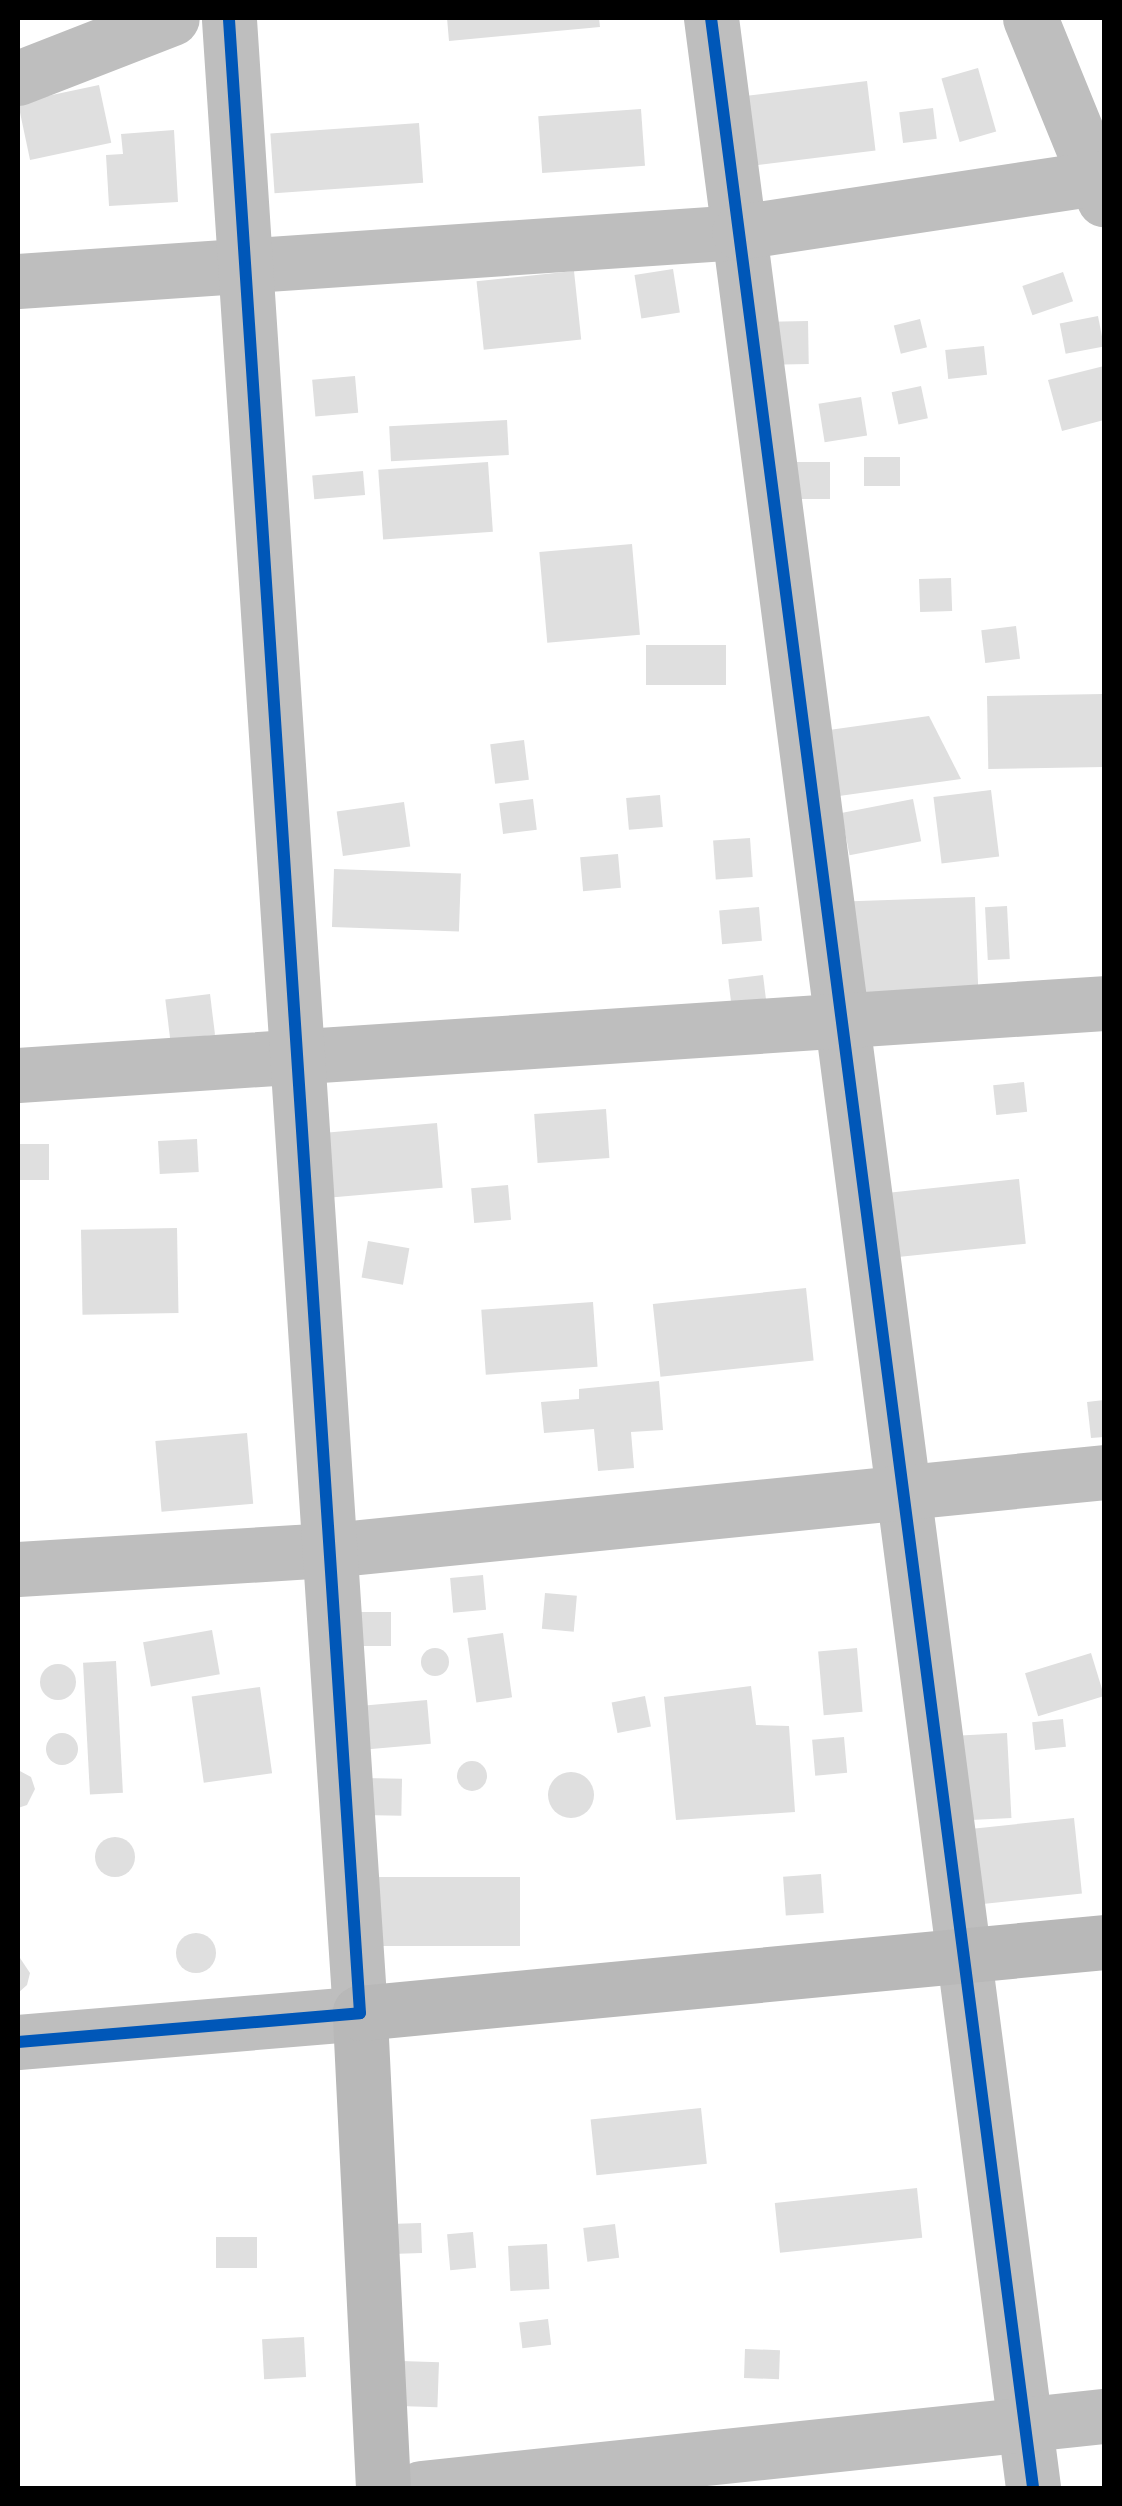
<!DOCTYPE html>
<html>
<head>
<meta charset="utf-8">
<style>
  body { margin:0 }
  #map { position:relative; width:1122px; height:2506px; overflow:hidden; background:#fff; font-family:Manrope,sans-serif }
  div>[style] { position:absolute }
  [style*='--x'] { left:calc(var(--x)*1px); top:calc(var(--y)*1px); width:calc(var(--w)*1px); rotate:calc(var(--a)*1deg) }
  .building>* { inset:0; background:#dfdfdf; transform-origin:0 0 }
  .round { border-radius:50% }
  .minor>* { height:55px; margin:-27.5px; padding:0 27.5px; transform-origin:27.5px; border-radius:27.5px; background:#bebebe }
  .secondary>* { height:55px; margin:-27.5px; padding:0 27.5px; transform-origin:27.5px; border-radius:27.5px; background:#b8b8b8 }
  .cycleway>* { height:12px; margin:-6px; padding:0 6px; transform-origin:6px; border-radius:6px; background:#0057b8 }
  span { translate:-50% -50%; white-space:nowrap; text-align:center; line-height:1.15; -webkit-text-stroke:10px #fff; paint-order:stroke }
  .frame { position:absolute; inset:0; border:20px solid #000; pointer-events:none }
</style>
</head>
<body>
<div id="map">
  <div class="building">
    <div style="clip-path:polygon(447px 18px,599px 18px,600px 27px,449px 41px)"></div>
    <div style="left:978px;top:68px;width:66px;height:38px;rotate:74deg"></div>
    <div style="left:867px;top:81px;width:70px;height:127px;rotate:83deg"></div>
    <div style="left:99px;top:85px;width:59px;height:83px;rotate:78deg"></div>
    <div style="left:933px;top:108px;width:31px;height:34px;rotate:83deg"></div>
    <div style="left:641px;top:109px;width:57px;height:103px;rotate:86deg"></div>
    <div style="left:419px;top:123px;width:60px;height:149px;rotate:86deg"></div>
    <div style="clip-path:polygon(174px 130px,178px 202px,109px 206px,106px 155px,123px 154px,121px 134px)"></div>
    <div style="left:673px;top:269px;width:44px;height:39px;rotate:81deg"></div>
    <div style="left:574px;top:271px;width:69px;height:98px;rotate:84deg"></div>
    <div style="left:1063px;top:272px;width:31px;height:43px;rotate:71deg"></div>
    <div style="left:1098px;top:316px;width:31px;height:39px;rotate:79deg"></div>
    <div style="left:920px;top:319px;width:29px;height:27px;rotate:76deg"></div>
    <div style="left:808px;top:321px;width:43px;height:38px;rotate:89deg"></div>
    <div style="left:984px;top:346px;width:29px;height:39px;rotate:84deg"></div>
    <div style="clip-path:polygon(1104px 366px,1104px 420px,1062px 431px,1048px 380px)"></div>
    <div style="left:355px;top:376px;width:37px;height:43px;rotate:85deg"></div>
    <div style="left:921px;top:386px;width:33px;height:30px;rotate:78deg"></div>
    <div style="left:861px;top:397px;width:39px;height:43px;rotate:81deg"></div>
    <div style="left:507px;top:420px;width:35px;height:118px;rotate:87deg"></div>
    <div style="left:864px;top:457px;width:36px;height:29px"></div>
    <div style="left:488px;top:462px;width:70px;height:110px;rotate:86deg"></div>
    <div style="left:793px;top:462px;width:37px;height:37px"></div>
    <div style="left:363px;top:471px;width:24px;height:51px;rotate:85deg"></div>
    <div style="left:632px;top:544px;width:91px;height:93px;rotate:85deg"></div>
    <div style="left:951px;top:578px;width:33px;height:32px;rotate:88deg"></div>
    <div style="left:1016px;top:626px;width:33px;height:35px;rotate:83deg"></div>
    <div style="left:726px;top:645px;width:40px;height:80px;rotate:90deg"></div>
    <div style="left:1103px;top:694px;width:73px;height:116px;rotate:89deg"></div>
    <div style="clip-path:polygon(929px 716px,961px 779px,839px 796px,829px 730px)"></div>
    <div style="left:524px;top:740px;width:40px;height:34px;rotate:83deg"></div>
    <div style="left:991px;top:790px;width:67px;height:58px;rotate:83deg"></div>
    <div style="left:660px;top:795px;width:32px;height:34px;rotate:85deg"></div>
    <div style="left:533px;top:799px;width:31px;height:34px;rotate:83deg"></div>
    <div style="left:913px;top:799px;width:43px;height:73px;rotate:79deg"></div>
    <div style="left:404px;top:802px;width:45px;height:68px;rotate:82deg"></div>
    <div style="left:750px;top:838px;width:39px;height:37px;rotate:86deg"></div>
    <div style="left:618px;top:854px;width:34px;height:38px;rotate:85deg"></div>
    <div style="left:334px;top:869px;width:127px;height:58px;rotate:2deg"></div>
    <div style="left:975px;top:897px;width:98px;height:123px;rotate:88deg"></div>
    <div style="left:1007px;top:906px;width:53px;height:22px;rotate:87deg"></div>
    <div style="left:759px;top:907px;width:34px;height:40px;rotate:85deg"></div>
    <div style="left:763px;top:975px;width:32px;height:35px;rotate:83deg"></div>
    <div style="left:210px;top:994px;width:41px;height:45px;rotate:83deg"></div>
    <div style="left:1024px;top:1082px;width:30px;height:31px;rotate:84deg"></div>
    <div style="left:606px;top:1109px;width:49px;height:72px;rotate:86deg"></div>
    <div style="left:437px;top:1123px;width:65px;height:112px;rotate:85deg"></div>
    <div style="left:197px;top:1139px;width:33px;height:39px;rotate:87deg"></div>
    <div style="left:18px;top:1144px;width:31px;height:36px"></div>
    <div style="left:1019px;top:1179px;width:65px;height:138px;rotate:84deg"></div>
    <div style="left:508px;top:1185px;width:35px;height:37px;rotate:85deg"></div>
    <div style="left:177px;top:1228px;width:85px;height:96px;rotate:89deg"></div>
    <div style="left:368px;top:1241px;width:42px;height:37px;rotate:10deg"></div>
    <div style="left:806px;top:1288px;width:73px;height:154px;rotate:84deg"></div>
    <div style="left:593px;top:1302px;width:65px;height:112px;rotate:86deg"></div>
    <div style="clip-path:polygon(659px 1381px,663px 1430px,631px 1432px,634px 1468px,598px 1471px,594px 1429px,544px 1433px,541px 1402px,579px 1399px,579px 1389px)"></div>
    <div style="clip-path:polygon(1104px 1400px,1104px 1437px,1091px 1438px,1087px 1402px)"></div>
    <div style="left:247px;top:1433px;width:71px;height:92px;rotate:85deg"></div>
    <div style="left:483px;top:1575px;width:35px;height:33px;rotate:85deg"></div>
    <div style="left:545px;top:1593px;width:32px;height:36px;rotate:5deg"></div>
    <div style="left:352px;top:1612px;width:39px;height:34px"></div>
    <div style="left:212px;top:1630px;width:45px;height:70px;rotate:80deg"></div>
    <div style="left:503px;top:1633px;width:65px;height:36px;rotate:82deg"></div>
    <div class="round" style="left:421px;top:1648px;width:28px;height:28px"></div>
    <div style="left:857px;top:1648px;width:64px;height:39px;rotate:85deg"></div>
    <div style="left:1091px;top:1653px;width:45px;height:69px;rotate:73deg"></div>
    <div style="left:116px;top:1661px;width:132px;height:33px;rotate:87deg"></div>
    <div class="round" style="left:40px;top:1664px;width:36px;height:36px"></div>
    <div style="clip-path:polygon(751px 1686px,756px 1725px,789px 1726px,795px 1812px,676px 1820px,664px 1697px)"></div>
    <div style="left:260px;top:1687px;width:87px;height:69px;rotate:82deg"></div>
    <div style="left:645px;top:1696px;width:31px;height:34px;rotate:79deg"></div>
    <div style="left:427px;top:1700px;width:44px;height:68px;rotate:85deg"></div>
    <div style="left:1063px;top:1719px;width:28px;height:31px;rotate:84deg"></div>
    <div class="round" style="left:46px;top:1733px;width:32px;height:32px"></div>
    <div style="left:1007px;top:1733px;width:85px;height:46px;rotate:87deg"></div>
    <div style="left:844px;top:1737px;width:36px;height:32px;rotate:85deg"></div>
    <div class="round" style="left:457px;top:1761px;width:30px;height:30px"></div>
    <div style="clip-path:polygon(18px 1770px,31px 1777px,35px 1789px,27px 1805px,18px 1808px)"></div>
    <div class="round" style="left:548px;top:1772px;width:46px;height:46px"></div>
    <div style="left:363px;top:1778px;width:39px;height:37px;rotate:1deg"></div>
    <div style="left:1074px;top:1818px;width:76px;height:109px;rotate:84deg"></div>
    <div class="round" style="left:95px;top:1837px;width:40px;height:40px"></div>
    <div style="left:821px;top:1874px;width:39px;height:38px;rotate:86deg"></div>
    <div style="left:378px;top:1877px;width:142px;height:69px"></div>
    <div class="round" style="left:176px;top:1933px;width:40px;height:40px"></div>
    <div style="clip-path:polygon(18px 1955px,30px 1973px,27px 1985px,18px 1993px)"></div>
    <div style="left:701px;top:2108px;width:56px;height:111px;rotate:84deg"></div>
    <div style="left:917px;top:2188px;width:50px;height:143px;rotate:84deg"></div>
    <div style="left:421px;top:2223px;width:30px;height:31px;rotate:88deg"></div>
    <div style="left:615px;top:2224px;width:34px;height:32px;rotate:83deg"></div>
    <div style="left:473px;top:2232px;width:36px;height:26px;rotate:85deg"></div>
    <div style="left:216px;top:2237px;width:41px;height:31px"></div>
    <div style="left:547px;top:2244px;width:45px;height:39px;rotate:87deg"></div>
    <div style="left:548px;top:2319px;width:26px;height:29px;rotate:83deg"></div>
    <div style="left:304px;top:2337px;width:40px;height:42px;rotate:87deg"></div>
    <div style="left:745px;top:2349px;width:35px;height:29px;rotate:2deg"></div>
    <div style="left:401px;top:2361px;width:38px;height:45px;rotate:2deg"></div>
  </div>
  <div class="minor">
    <div style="--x:711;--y:18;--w:2491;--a:82.57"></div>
    <div style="--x:1030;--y:18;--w:196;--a:67.8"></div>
    <div style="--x:18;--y:78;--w:165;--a:-21.3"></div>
    <div style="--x:18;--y:281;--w:723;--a:-3.89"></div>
    <div style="--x:739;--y:232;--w:361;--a:-8.6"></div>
    <div style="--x:18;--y:1075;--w:1088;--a:-3.79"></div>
    <div style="--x:18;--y:1569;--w:313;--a:-3.5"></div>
    <div style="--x:330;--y:1550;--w:778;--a:-5.75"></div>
    <div style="--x:18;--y:2042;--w:343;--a:-4.8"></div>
    <div style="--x:360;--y:2013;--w:1999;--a:-93.76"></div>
    <div style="--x:421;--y:2488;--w:687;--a:-6.02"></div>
  </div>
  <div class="secondary">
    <div style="--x:383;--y:2488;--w:476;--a:-92.8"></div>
    <div style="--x:360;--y:2013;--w:747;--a:-5.45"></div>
  </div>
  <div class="cycleway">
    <div style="--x:711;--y:18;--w:2491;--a:82.57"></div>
    <div style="--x:18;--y:2042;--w:343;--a:-4.8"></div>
    <div style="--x:360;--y:2013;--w:1999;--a:-93.76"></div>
  </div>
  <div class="frame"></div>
</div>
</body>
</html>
